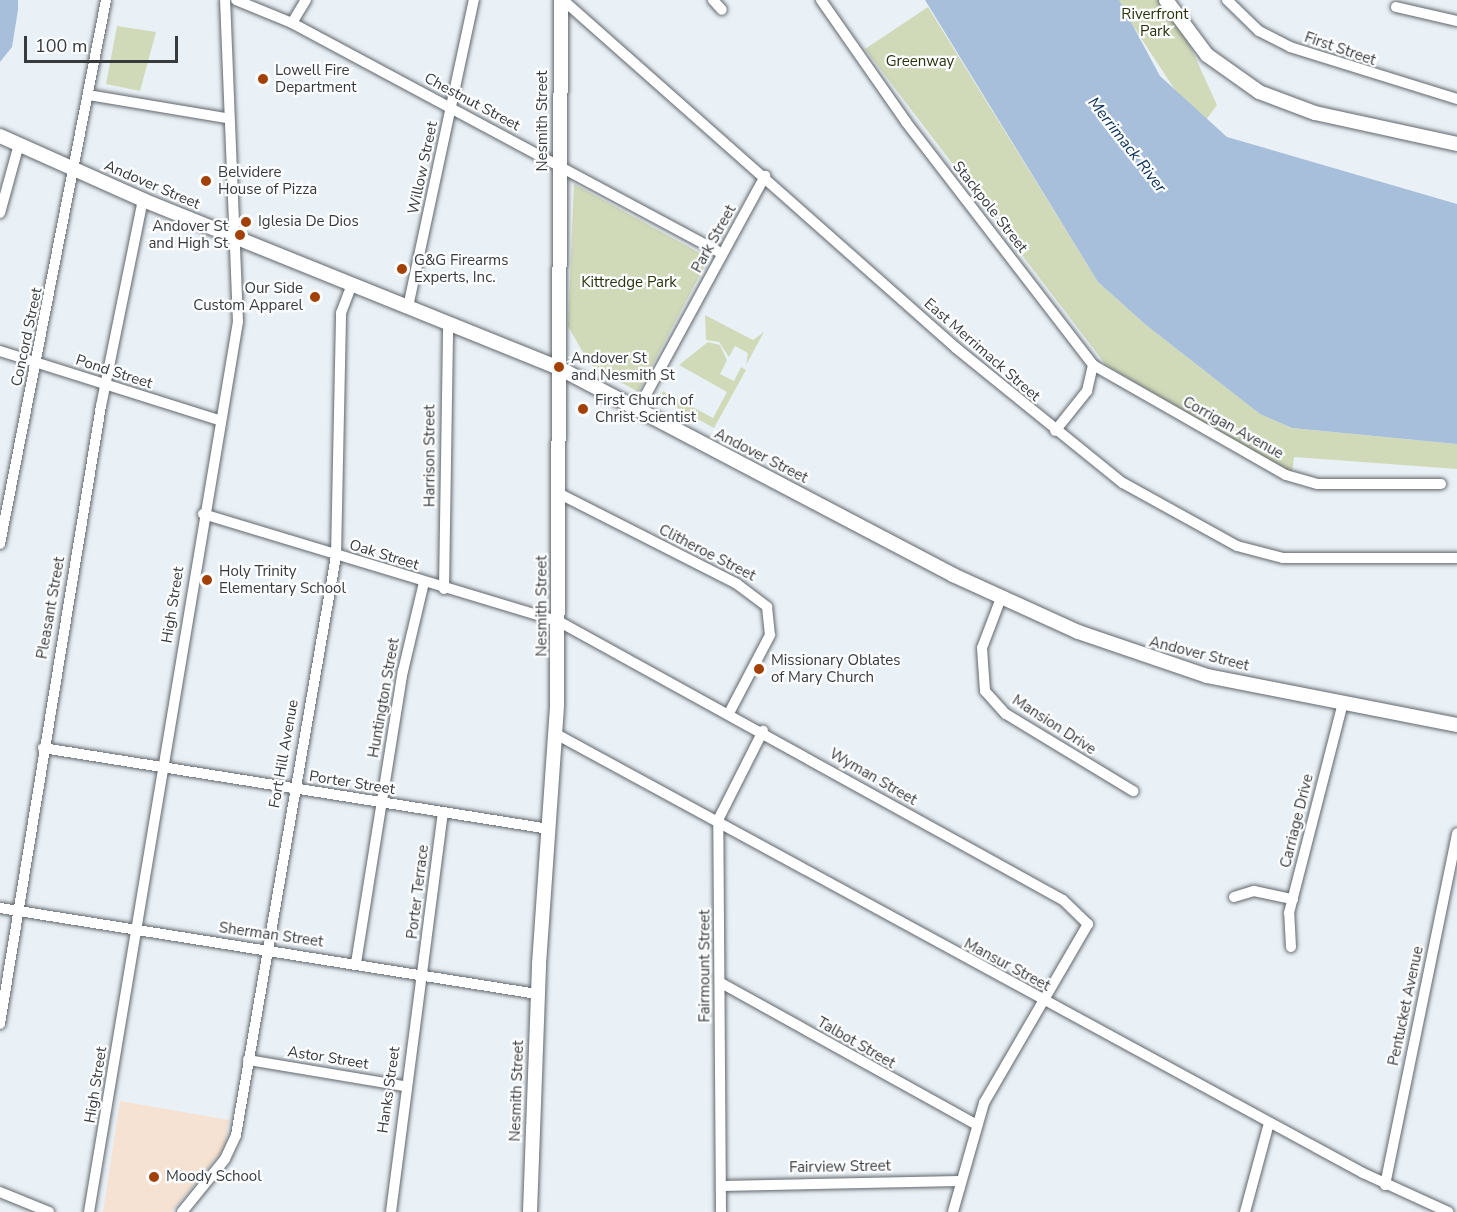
<!DOCTYPE html>
<html>
<head>
<meta charset="utf-8">
<style>
  body { margin:0 }
  #map { position:relative; width:1457px; height:1212px; overflow:hidden; background:#eaf1f6; font-family:"Nunito Sans",sans-serif }
  div>[style] { position:absolute }
  [style*='--x'] { left:calc(var(--x)*1px); top:calc(var(--y)*1px); width:calc(var(--w)*1px); rotate:calc(var(--a)*1deg) }
  .education>* { inset:0; background:#f5e2d2 }
  .green>* { inset:0; background:#d0dab9 }
  .water>* { inset:0; background:#a7bfda }
  .roads { filter:drop-shadow(0 0 2px #61676c) drop-shadow(0 0 2px #61676c) }
  .minor>* { height:10px; margin:-5px; padding:0 5px; transform-origin:5px; border-radius:5px; background:#fff }
  .major>* { height:14px; margin:-7px; padding:0 7px; transform-origin:7px; border-radius:7px; background:#fff }
  .dots>* { width:16px; height:16px; translate:-50% -50%; box-sizing:border-box; border:3px solid #fcfdfe; border-radius:50% }
  span { translate:-50% -50%; white-space:nowrap; text-align:center; line-height:1.15; -webkit-text-stroke:4.5px #fcfdfe; paint-order:stroke }
  .park-label { font-size:15px; color:#2a320a }
  .street-label { font-size:15px; color:#383b3d }
  .poi-label { font-size:15px; color:#383b3d }
  .left { translate:0 -50%; text-align:left }
  .right { translate:-100% -50%; text-align:right }
  .water-label { font-size:16px; color:#0b3053; font-style:italic }
  .scale { position:absolute; left:24px; top:36px; width:154px; height:27px; box-sizing:border-box; border:3px solid #383b3d; border-top:0; padding-left:8px; font-size:18px; line-height:21px; white-space:nowrap; color:#383b3d; -webkit-text-stroke:4px #fcfdfe; paint-order:stroke }
</style>
</head>
<body>
<div id="map">
  <div class="education">
    <div style="clip-path:polygon(120px 1101px,229px 1120px,224px 1149px,171px 1212px,103px 1212px)"></div>
  </div>
  <div class="green">
    <div style="clip-path:polygon(1116px 0,1169px 0,1217px 105px,1200px 128px)"></div>
    <div style="clip-path:polygon(928px 7px,1098px 282px,1146px 325px,1260px 414px,1292px 428px,1457px 444px,1457px 469px,1294px 457px,1292px 474px,1106px 365px,865px 49px)"></div>
    <div style="clip-path:polygon(117px 26px,156px 32px,140px 91px,106px 84px)"></div>
    <div style="clip-path:polygon(574px 184px,709px 258px,638px 392px,590px 365px,568px 326px)"></div>
    <div style="clip-path:polygon(705px 315px,753px 340px,764px 332px,746px 365px,748px 353px,735px 346px,729px 357px,719px 342px,706px 340px)"></div>
    <div style="clip-path:polygon(708px 342px,720px 345px,727px 360px,720px 374px,734px 381px,741px 367px,746px 370px,714px 428px,659px 398px,663px 391px,713px 418px,727px 392px,679px 365px)"></div>
  </div>
  <div class="water">
    <div style="clip-path:polygon(0 0,18px 0,18px 10px,12px 47px,0 62px)"></div>
    <div style="clip-path:polygon(925px 0,1119px 0,1160px 76px,1227px 137px,1457px 204px,1457px 444px,1292px 428px,1260px 414px,1146px 325px,1098px 282px)"></div>
  </div>
  <div class="roads">
    <div class="minor">
      <div style="--x:236;--y:0;--w:61;--a:22.3"></div>
      <div style="--x:292;--y:23;--w:488;--a:28.2"></div>
      <div style="--x:563;--y:0;--w:525;--a:41.52"></div>
      <div style="--x:956;--y:348;--w:215;--a:39"></div>
      <div style="--x:1123;--y:483;--w:130;--a:28.9"></div>
      <div style="--x:1237;--y:546;--w:48;--a:14.6"></div>
      <div style="--x:1283;--y:558;--w:174;--a:0"></div>
      <div style="--x:713;--y:0;--w:13;--a:48"></div>
      <div style="--x:821;--y:0;--w:149;--a:55.1"></div>
      <div style="--x:906;--y:122;--w:307;--a:52.4"></div>
      <div style="--x:1093;--y:365;--w:27;--a:103"></div>
      <div style="--x:1087;--y:391;--w:51;--a:128.7"></div>
      <div style="--x:1227;--y:0;--w:45;--a:44.1"></div>
      <div style="--x:1259;--y:31;--w:35;--a:27"></div>
      <div style="--x:1290;--y:47;--w:175;--a:17.3"></div>
      <div style="--x:1396;--y:7;--w:63;--a:12.9"></div>
      <div style="--x:292;--y:23;--w:27;--a:-59"></div>
      <div style="--x:88;--y:95;--w:140;--a:9.5"></div>
      <div style="--x:0;--y:213;--w:72;--a:-74.6"></div>
      <div style="--x:408;--y:307;--w:314;--a:-77.9"></div>
      <div style="--x:0;--y:351;--w:230;--a:17.5"></div>
      <div style="--x:1093;--y:365;--w:222;--a:29.7"></div>
      <div style="--x:1286;--y:475;--w:33;--a:16"></div>
      <div style="--x:1318;--y:484;--w:123;--a:0"></div>
      <div style="--x:637;--y:411;--w:268;--a:-61.4"></div>
      <div style="--x:558;--y:493;--w:201;--a:26.9"></div>
      <div style="--x:737;--y:584;--w:38;--a:37"></div>
      <div style="--x:767;--y:607;--w:28;--a:84"></div>
      <div style="--x:770;--y:635;--w:88;--a:117.7"></div>
      <div style="--x:203;--y:514;--w:371;--a:16.8"></div>
      <div style="--x:558;--y:621;--w:577;--a:28.92"></div>
      <div style="--x:1063;--y:900;--w:35;--a:44"></div>
      <div style="--x:1088;--y:924;--w:207;--a:120.2"></div>
      <div style="--x:984;--y:1103;--w:113;--a:105.9"></div>
      <div style="--x:0;--y:544;--w:554;--a:-78.97"></div>
      <div style="--x:444;--y:589;--w:266;--a:-89.1"></div>
      <div style="--x:1001;--y:598;--w:53;--a:110.8"></div>
      <div style="--x:982;--y:648;--w:43;--a:86"></div>
      <div style="--x:985;--y:691;--w:31;--a:48"></div>
      <div style="--x:1006;--y:714;--w:149;--a:31.2"></div>
      <div style="--x:556;--y:734;--w:919;--a:28.55"></div>
      <div style="--x:1363;--y:1173;--w:94;--a:24.6"></div>
      <div style="--x:43;--y:748;--w:512;--a:9.09"></div>
      <div style="--x:1234;--y:897;--w:21;--a:-17"></div>
      <div style="--x:1254;--y:891;--w:40;--a:12"></div>
      <div style="--x:0;--y:908;--w:544;--a:9.1"></div>
      <div style="--x:1291;--y:947;--w:34;--a:-93"></div>
      <div style="--x:1289;--y:913;--w:217;--a:-75.6"></div>
      <div style="--x:356;--y:963;--w:296;--a:-80.9"></div>
      <div style="--x:403;--y:671;--w:91;--a:-76.7"></div>
      <div style="--x:721;--y:983;--w:293;--a:29"></div>
      <div style="--x:0;--y:1024;--w:626;--a:-80.72"></div>
      <div style="--x:101;--y:406;--w:210;--a:-78.5"></div>
      <div style="--x:248;--y:1060;--w:158;--a:9.5"></div>
      <div style="--x:1385;--y:1185;--w:359;--a:-78.4"></div>
      <div style="--x:722;--y:1186;--w:237;--a:-1.2"></div>
      <div style="--x:0;--y:1192;--w:53;--a:22.2"></div>
      <div style="--x:89;--y:1212;--w:902;--a:-80.5"></div>
      <div style="--x:238;--y:322;--w:322;--a:-92.3"></div>
      <div style="--x:182;--y:1212;--w:68;--a:-50.9"></div>
      <div style="--x:225;--y:1159;--w:26;--a:-65"></div>
      <div style="--x:236;--y:1135;--w:588;--a:-80.2"></div>
      <div style="--x:336;--y:556;--w:243;--a:-88.8"></div>
      <div style="--x:341;--y:313;--w:31;--a:-69"></div>
      <div style="--x:391;--y:1212;--w:401;--a:-82.6"></div>
      <div style="--x:721;--y:1212;--w:392;--a:-90.4"></div>
      <div style="--x:718;--y:820;--w:100;--a:-63.2"></div>
      <div style="--x:1245;--y:1212;--w:92;--a:-74.9"></div>
    </div>
    <div class="major">
      <div style="--x:1166;--y:0;--w:69;--a:53.3"></div>
      <div style="--x:1207;--y:55;--w:64;--a:35.4"></div>
      <div style="--x:1259;--y:92;--w:60;--a:20.6"></div>
      <div style="--x:1315;--y:113;--w:145;--a:12.3"></div>
      <div style="--x:0;--y:136;--w:157;--a:24.1"></div>
      <div style="--x:143;--y:200;--w:451;--a:22"></div>
      <div style="--x:561;--y:369;--w:443;--a:27.7"></div>
      <div style="--x:953;--y:575;--w:137;--a:24.5"></div>
      <div style="--x:1078;--y:632;--w:136;--a:18.8"></div>
      <div style="--x:1207;--y:676;--w:255;--a:11.1"></div>
      <div style="--x:530;--y:1212;--w:248;--a:-87.9"></div>
      <div style="--x:539;--y:964;--w:260;--a:-86"></div>
      <div style="--x:557;--y:705;--w:705;--a:-89.67"></div>
    </div>
  </div>
  <div class="dots">
    <div style="left:263px;top:79px;background:#a34006"></div>
    <div style="left:206px;top:181px;background:#a34006"></div>
    <div style="left:246px;top:222px;background:#a34006"></div>
    <div style="left:240px;top:235px;background:#a34006"></div>
    <div style="left:402px;top:269px;background:#a34006"></div>
    <div style="left:315px;top:297px;background:#a34006"></div>
    <div style="left:559px;top:367px;background:#a34006"></div>
    <div style="left:583px;top:409px;background:#a34006"></div>
    <div style="left:207px;top:580px;background:#a34006"></div>
    <div style="left:759px;top:669px;background:#a34006"></div>
    <div style="left:154px;top:1177px;background:#a34006"></div>
  </div>
  <div class="park-label">
    <span style="left:1155px;top:23px">Riverfront<br>Park</span>
    <span style="left:920px;top:62px">Greenway</span>
    <span style="left:629px;top:283px">Kittredge Park</span>
  </div>
  <div class="street-label">
    <span style="left:1340px;top:49px;rotate:19deg">First Street</span>
    <span style="left:472px;top:102px;rotate:28deg">Chestnut Street</span>
    <span style="left:543px;top:121px;rotate:-90deg">Nesmith Street</span>
    <span style="left:423px;top:168px;rotate:-78deg">Willow Street</span>
    <span style="left:152px;top:185px;rotate:23deg">Andover Street</span>
    <span style="left:990px;top:207px;rotate:52deg">Stackpole Street</span>
    <span style="left:714px;top:239px;rotate:-61deg">Park Street</span>
    <span style="left:27px;top:337px;rotate:-78deg">Concord Street</span>
    <span style="left:982px;top:350px;rotate:41deg">East Merrimack Street</span>
    <span style="left:114px;top:372px;rotate:18deg">Pond Street</span>
    <span style="left:1233px;top:428px;rotate:29deg">Corrigan Avenue</span>
    <span style="left:430px;top:456px;rotate:-90deg">Harrison Street</span>
    <span style="left:761px;top:456px;rotate:27deg">Andover Street</span>
    <span style="left:707px;top:553px;rotate:27deg">Clitheroe Street</span>
    <span style="left:384px;top:555px;rotate:17deg">Oak Street</span>
    <span style="left:173px;top:605px;rotate:-81deg">High Street</span>
    <span style="left:542px;top:606px;rotate:-90deg">Nesmith Street</span>
    <span style="left:51px;top:608px;rotate:-80deg">Pleasant Street</span>
    <span style="left:1199px;top:654px;rotate:14deg">Andover Street</span>
    <span style="left:384px;top:698px;rotate:-80deg">Huntington Street</span>
    <span style="left:1054px;top:725px;rotate:33deg">Mansion Drive</span>
    <span style="left:284px;top:754px;rotate:-80deg">Fort Hill Avenue</span>
    <span style="left:873px;top:777px;rotate:30deg">Wyman Street</span>
    <span style="left:352px;top:783px;rotate:9deg">Porter Street</span>
    <span style="left:1297px;top:821px;rotate:-76deg">Carriage Drive</span>
    <span style="left:418px;top:892px;rotate:-83deg">Porter Terrace</span>
    <span style="left:271px;top:935px;rotate:8deg">Sherman Street</span>
    <span style="left:1007px;top:965px;rotate:28deg">Mansur Street</span>
    <span style="left:705px;top:966px;rotate:-90deg">Fairmount Street</span>
    <span style="left:1406px;top:1006px;rotate:-78deg">Pentucket Avenue</span>
    <span style="left:856px;top:1043px;rotate:30deg">Talbot Street</span>
    <span style="left:328px;top:1058px;rotate:9deg">Astor Street</span>
    <span style="left:96px;top:1085px;rotate:-81deg">High Street</span>
    <span style="left:389px;top:1090px;rotate:-82deg">Hanks Street</span>
    <span style="left:517px;top:1091px;rotate:-88deg">Nesmith Street</span>
    <span style="left:840px;top:1167px;rotate:-1deg">Fairview Street</span>
  </div>
  <div class="poi-label">
    <span class="left" style="left:275px;top:79px">Lowell Fire<br>Department</span>
    <span class="left" style="left:218px;top:181px">Belvidere<br>House of Pizza</span>
    <span class="left" style="left:258px;top:222px">Iglesia De Dios</span>
    <span class="right" style="left:228px;top:235px">Andover St<br>and High St</span>
    <span class="left" style="left:414px;top:269px">G&amp;G Firearms<br>Experts, Inc.</span>
    <span class="right" style="left:303px;top:297px">Our Side<br>Custom Apparel</span>
    <span class="left" style="left:571px;top:367px">Andover St<br>and Nesmith St</span>
    <span class="left" style="left:595px;top:409px">First Church of<br>Christ Scientist</span>
    <span class="left" style="left:219px;top:580px">Holy Trinity<br>Elementary School</span>
    <span class="left" style="left:771px;top:669px">Missionary Oblates<br>of Mary Church</span>
    <span class="left" style="left:166px;top:1177px">Moody School</span>
  </div>
  <div class="water-label">
    <span style="left:1127px;top:145px;rotate:52deg">Merrimack River</span>
  </div>
  <div class="scale">100 m</div>
</div>
</body>
</html>
